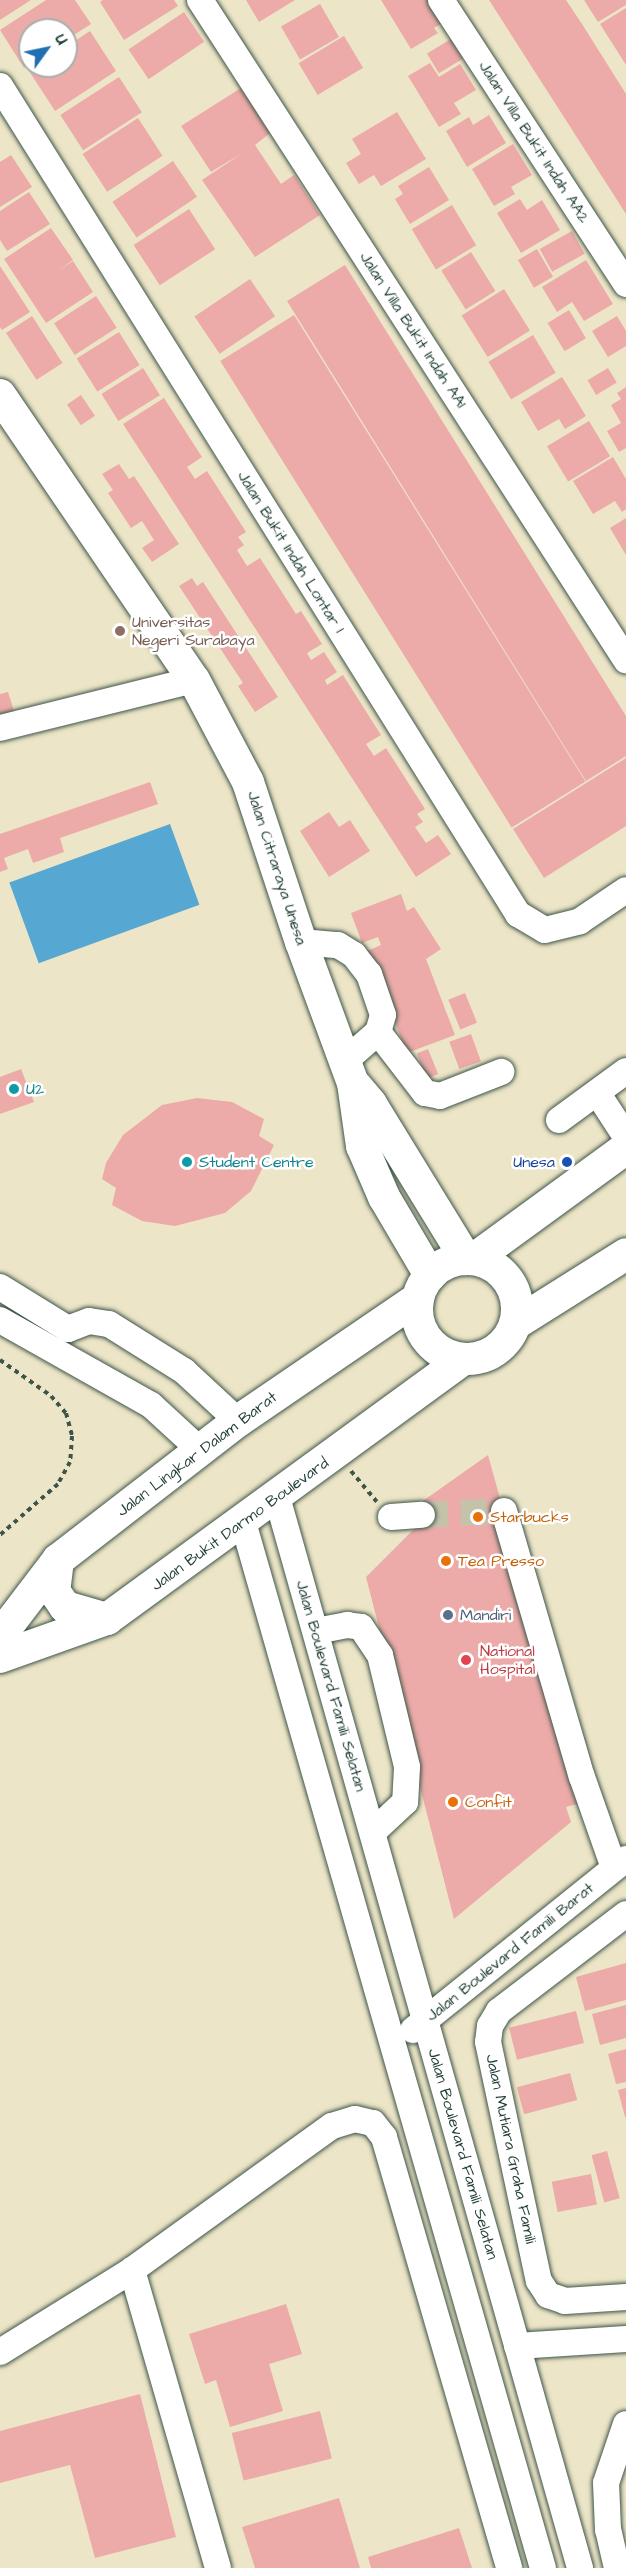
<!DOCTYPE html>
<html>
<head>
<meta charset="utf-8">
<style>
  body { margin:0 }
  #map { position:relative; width:626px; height:2568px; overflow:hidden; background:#ede5c7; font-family:"Architects Daughter",sans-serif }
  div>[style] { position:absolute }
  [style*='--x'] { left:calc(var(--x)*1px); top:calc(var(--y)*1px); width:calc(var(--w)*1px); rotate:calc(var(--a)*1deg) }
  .water>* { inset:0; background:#56a7d1; transform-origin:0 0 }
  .building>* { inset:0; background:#ecaba8; transform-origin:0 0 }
  .minor-tunnel>* { height:26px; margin-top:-13px; transform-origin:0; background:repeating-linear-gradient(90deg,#c4c3aa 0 26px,transparent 0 39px) }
  .path>* { height:4px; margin-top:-2px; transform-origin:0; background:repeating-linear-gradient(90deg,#3e564a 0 4.5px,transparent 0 9px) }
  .roads { filter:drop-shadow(0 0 2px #3e564a) drop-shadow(0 0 2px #3e564a) }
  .minor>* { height:26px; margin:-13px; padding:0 13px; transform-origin:13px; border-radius:13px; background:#fff }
  .major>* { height:32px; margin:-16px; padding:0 16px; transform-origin:16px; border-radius:16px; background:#fff }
  .major>.ring { margin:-16px; padding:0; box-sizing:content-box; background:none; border:32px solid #fff; border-radius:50% }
  .dots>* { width:16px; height:16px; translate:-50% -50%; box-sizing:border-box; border:3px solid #fff; border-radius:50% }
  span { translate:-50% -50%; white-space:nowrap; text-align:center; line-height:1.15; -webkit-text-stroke:5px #fff; paint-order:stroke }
  .street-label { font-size:16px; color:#1f3d34 }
  .education-label { font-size:16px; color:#785e54 }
  .left { translate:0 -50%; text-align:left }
  .culture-label { font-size:16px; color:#0d838f }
  .transit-label { font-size:16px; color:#164399 }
  .right { translate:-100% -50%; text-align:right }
  .food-label { font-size:16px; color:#c56008 }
  .service-label { font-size:16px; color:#4e5e75 }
  .health-label { font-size:16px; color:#be3a42 }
  .north { position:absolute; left:18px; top:18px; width:60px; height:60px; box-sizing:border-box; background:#fff; border:2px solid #a5b1ae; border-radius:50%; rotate:57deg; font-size:16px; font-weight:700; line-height:24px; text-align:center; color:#1f3d34 }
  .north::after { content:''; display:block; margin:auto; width:21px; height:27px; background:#1f6fb2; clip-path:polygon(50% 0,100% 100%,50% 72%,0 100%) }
</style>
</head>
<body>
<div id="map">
  <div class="water">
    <div style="left:170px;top:824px;width:86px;height:171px;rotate:70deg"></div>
  </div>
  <div class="building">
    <div style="clip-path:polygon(0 0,31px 0,0 20px)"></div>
    <div style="clip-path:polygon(46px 0,75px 0,91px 24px,66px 40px,66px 30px,30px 30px,30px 64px,24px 68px,0 30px)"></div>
    <div style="clip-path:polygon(103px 0,174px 0,178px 6px,124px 40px,100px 2px)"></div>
    <div style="clip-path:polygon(246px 0,295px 0,259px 22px)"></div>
    <div style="clip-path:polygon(381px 0,428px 0,442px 23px,434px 28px,438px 33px,411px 49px)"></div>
    <div style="clip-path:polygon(489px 0,566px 0,582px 24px,626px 94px,626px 214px)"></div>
    <div style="clip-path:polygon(584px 0,626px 0,626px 5px,598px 22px)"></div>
    <div style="left:320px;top:4px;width:38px;height:45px;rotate:60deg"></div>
    <div style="clip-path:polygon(626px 8px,626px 65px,600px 24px)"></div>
    <div style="left:184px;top:12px;width:36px;height:67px;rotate:56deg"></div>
    <div style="clip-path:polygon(90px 31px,116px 71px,55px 111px,29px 71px,37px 66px,66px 66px,66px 47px)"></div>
    <div style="left:344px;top:36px;width:37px;height:53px;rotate:59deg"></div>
    <div style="left:451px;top:39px;width:23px;height:28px;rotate:59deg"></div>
    <div style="clip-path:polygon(430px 63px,439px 77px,460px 64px,476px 90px,454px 103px,461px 114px,439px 127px,408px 76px)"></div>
    <div style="left:119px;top:77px;width:42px;height:70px;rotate:57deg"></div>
    <div style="clip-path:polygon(241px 88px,270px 133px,255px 145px,281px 184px,294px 175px,320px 215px,255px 257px,202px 180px,244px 152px,211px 172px,181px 126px)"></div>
    <div style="clip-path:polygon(397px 112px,426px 159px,381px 186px,374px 175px,359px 184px,346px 163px,361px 154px,352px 139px)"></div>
    <div style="clip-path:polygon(489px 115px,506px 143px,467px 167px,446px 131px,469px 117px,473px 125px)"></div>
    <div style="left:138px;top:118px;width:45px;height:66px;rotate:57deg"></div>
    <div style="clip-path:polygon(513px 144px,532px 175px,511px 187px,515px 194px,494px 206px,472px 169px)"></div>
    <div style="clip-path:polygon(11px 155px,32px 187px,0 207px,0 162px)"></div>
    <div style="left:173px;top:161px;width:43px;height:73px;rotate:56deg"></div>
    <div style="clip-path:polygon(429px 167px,449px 200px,410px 224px,395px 199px,403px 194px,398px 186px)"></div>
    <div style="clip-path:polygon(29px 192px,50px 224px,7px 251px,0 240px,0 211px)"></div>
    <div style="clip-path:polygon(520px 199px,527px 210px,542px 200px,560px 230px,521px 253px,497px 213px)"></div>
    <div style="left:452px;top:205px;width:47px;height:47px;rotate:59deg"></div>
    <div style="left:189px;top:209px;width:48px;height:66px;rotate:57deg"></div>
    <div style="clip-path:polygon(51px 228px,73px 260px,59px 270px,73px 261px,93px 292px,46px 323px,4px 259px)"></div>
    <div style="left:572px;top:231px;width:26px;height:37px;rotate:61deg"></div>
    <div style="left:537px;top:249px;width:32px;height:22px;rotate:60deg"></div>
    <div style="left:471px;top:252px;width:46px;height:35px;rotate:58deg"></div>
    <div style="clip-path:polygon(586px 260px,613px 304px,584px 321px,572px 302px,557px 312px,542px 287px)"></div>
    <div style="clip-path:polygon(345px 265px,626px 716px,626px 756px,586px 781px,287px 301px)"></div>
    <div style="clip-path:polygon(0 266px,30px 312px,2px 330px,0 327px)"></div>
    <div style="left:250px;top:279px;width:45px;height:67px;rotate:56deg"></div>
    <div style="left:504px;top:289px;width:49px;height:50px;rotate:58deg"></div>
    <div style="left:96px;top:296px;width:38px;height:50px;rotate:57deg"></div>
    <div style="left:569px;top:310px;width:33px;height:25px;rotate:59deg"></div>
    <div style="left:294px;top:315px;width:550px;height:87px;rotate:58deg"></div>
    <div style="left:32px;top:316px;width:56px;height:31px;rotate:57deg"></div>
    <div style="clip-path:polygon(617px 316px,626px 331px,626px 346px,608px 357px,592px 331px)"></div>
    <div style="left:119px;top:332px;width:39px;height:50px;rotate:58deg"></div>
    <div style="left:533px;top:335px;width:44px;height:52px;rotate:59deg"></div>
    <div style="left:143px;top:368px;width:32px;height:49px;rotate:58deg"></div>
    <div style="left:608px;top:368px;width:17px;height:24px;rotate:59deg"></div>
    <div style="clip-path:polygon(562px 377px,586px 416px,565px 429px,559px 419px,538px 431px,521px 402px)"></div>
    <div style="clip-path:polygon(626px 387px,626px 448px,619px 452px,607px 431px,621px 423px,611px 405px,621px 399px,617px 393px)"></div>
    <div style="left:81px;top:395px;width:25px;height:17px;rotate:56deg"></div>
    <div style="clip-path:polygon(164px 398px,202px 457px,187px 467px,195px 479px,207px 471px,246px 532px,238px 537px,244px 545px,237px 550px,247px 566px,260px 558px,296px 614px,301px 611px,322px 644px,307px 653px,311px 660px,324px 652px,337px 672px,325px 680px,327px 685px,343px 675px,381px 735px,366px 744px,374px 756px,386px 748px,425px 809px,417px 814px,423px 822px,415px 827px,426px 843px,438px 835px,451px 854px,416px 877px,123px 424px)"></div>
    <div style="left:589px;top:421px;width:41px;height:49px;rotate:59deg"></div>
    <div style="clip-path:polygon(613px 457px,626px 479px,626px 509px,622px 512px,615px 501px,593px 514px,573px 481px)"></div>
    <div style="clip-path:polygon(119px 464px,129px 479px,134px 476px,179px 544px,152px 562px,142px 548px,154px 540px,142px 521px,131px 528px,108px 493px,113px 490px,102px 474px)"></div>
    <div style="clip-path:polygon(626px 518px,626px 555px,610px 528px)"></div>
    <div style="clip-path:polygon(192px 578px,197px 586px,203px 582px,278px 697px,255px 712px,238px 686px,243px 683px,179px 586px)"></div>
    <div style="clip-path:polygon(8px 692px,15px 714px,0 719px,0 694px)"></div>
    <div style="clip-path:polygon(626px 758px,626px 826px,544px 878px,513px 829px)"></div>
    <div style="clip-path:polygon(150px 782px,158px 804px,60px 838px,64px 852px,33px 863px,28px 849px,4px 858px,8px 869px,0 872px,0 834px)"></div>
    <div style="clip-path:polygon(329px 812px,339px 827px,350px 820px,370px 851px,329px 877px,300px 831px)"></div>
    <div style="clip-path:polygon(401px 894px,407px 911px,414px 907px,441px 949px,426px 959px,455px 1035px,407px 1053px,367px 951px,381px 945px,378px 937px,362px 943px,351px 913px)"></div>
    <div style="left:465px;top:993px;width:32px;height:18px;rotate:68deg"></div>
    <div style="left:471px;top:1034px;width:29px;height:23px;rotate:70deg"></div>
    <div style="left:428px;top:1049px;width:27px;height:12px;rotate:68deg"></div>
    <div style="clip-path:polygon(21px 1069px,34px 1102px,0 1114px,0 1077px)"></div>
    <div style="clip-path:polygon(197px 1098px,232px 1102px,264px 1119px,259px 1136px,274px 1145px,251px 1191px,225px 1213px,175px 1226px,142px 1221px,112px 1205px,116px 1188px,102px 1179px,106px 1163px,123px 1135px,162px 1105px)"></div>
    <div style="clip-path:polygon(488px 1455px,584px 1802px,566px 1807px,571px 1822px,454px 1919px,366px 1577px,423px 1520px,420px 1503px)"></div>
    <div style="clip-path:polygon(626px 1963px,626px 2000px,585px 2011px,576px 1977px)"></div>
    <div style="clip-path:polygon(626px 2005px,626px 2038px,600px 2045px,592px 2014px)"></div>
    <div style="left:576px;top:2011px;width:33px;height:69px;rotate:76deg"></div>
    <div style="clip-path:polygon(626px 2049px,626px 2082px,616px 2084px,608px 2054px)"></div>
    <div style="left:570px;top:2073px;width:28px;height:55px;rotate:75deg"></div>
    <div style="clip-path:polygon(626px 2088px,626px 2117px,625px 2117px,618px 2090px)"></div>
    <div style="left:607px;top:2151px;width:49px;height:16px;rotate:75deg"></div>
    <div style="left:591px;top:2174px;width:31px;height:40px;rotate:79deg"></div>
    <div style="clip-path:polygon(286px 2304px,302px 2354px,269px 2364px,283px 2411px,230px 2427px,216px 2380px,205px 2384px,189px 2334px)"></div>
    <div style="clip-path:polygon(140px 2394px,176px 2537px,95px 2558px,70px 2465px,0 2483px,0 2431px)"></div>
    <div style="left:320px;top:2411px;width:49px;height:91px;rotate:76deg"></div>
    <div style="clip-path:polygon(339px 2498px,360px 2568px,255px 2568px,242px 2527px)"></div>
    <div style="clip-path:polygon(459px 2528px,472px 2568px,371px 2568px,368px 2557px)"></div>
  </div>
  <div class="minor-tunnel">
    <div style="--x:422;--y:1515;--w:82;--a:-2.8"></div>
  </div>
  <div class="path">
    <div style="--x:0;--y:1360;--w:62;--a:35.2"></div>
    <div style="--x:51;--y:1396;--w:23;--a:49"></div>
    <div style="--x:66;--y:1413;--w:24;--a:75"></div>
    <div style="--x:72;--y:1436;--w:26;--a:94"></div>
    <div style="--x:70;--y:1462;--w:25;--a:119"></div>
    <div style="--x:58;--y:1484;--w:77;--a:138.7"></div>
    <div style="--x:351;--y:1471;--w:40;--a:50"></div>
  </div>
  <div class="roads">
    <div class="minor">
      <div style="--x:200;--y:0;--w:786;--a:57.16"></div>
      <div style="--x:441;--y:0;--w:339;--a:56.9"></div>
      <div style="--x:0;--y:86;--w:977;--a:57.97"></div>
      <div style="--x:518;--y:914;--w:31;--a:31"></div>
      <div style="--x:545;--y:930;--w:36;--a:-14"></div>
      <div style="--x:580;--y:921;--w:55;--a:-34"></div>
      <div style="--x:0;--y:728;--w:200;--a:-13.9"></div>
      <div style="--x:301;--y:942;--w:37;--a:5"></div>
      <div style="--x:338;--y:945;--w:19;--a:32"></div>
      <div style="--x:354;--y:955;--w:24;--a:52"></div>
      <div style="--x:369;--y:974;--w:43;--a:71.1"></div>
      <div style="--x:383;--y:1015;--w:18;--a:106"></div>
      <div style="--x:378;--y:1032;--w:44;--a:138.7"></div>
      <div style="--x:378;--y:1032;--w:77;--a:52.4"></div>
      <div style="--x:425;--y:1093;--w:15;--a:11"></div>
      <div style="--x:440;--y:1096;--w:66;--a:-21.5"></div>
      <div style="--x:598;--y:1094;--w:51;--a:56.9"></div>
      <div style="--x:559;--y:1120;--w:83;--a:-36.2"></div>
      <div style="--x:0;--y:1287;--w:80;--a:31.7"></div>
      <div style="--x:68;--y:1329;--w:22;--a:-21"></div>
      <div style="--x:89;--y:1321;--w:20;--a:9"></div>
      <div style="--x:109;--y:1324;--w:89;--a:32.1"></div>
      <div style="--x:184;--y:1371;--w:74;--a:42.8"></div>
      <div style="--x:0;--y:1320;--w:173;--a:29.4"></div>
      <div style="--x:151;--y:1405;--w:68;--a:42.6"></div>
      <div style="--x:277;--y:1497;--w:1113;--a:74.2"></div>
      <div style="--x:504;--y:1511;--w:277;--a:73.7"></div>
      <div style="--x:582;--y:1777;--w:96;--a:70.6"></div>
      <div style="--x:391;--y:1517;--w:31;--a:-4"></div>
      <div style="--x:243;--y:1522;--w:1088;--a:74"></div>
      <div style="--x:316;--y:1631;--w:32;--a:-11"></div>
      <div style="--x:347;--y:1625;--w:14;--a:8"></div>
      <div style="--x:361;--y:1627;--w:34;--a:56"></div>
      <div style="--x:380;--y:1655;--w:115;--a:76.4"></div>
      <div style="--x:407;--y:1767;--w:35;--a:93"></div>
      <div style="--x:405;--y:1802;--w:44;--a:136.8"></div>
      <div style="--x:626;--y:1914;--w:160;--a:142.6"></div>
      <div style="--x:499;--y:2011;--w:17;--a:121"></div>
      <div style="--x:490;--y:2026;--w:16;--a:97"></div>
      <div style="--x:488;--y:2042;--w:244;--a:78"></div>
      <div style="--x:539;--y:2281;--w:17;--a:57"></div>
      <div style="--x:548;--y:2295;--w:18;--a:19"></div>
      <div style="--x:565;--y:2301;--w:61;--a:-3.8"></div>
      <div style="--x:413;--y:2030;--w:273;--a:-38.8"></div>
      <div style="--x:132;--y:2270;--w:310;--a:73.9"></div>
      <div style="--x:517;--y:2346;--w:109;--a:-3.7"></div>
      <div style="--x:0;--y:2352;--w:155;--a:-31.8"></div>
      <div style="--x:132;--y:2270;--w:246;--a:-35.8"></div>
      <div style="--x:332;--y:2126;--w:24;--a:-17"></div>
      <div style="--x:355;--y:2119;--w:18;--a:13"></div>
      <div style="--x:373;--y:2123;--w:18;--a:52"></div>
      <div style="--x:384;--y:2137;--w:449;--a:73.8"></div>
      <div style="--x:617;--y:2568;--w:39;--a:-103"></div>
      <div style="--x:608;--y:2530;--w:47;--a:-92.4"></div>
      <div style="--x:606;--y:2483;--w:62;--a:-71.3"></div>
    </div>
    <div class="major">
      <div style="--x:0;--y:395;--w:345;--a:55.8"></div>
      <div style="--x:194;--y:680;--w:115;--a:62.1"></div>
      <div style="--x:248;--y:782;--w:169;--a:71.7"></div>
      <div style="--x:301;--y:942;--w:150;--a:69.8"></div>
      <div style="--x:353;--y:1083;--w:64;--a:81.9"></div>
      <div style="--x:362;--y:1146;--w:56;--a:66.7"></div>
      <div style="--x:384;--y:1197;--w:91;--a:59.5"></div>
      <div style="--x:356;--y:1086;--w:23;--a:50"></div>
      <div style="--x:371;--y:1104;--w:182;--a:58.5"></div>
      <div style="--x:474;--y:1259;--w:188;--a:-36.1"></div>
      <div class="ring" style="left:417px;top:1259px;width:68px;height:68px"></div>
      <div style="--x:515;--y:1324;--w:131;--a:-32.2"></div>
      <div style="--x:58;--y:1560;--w:31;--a:97"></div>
      <div style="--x:54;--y:1591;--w:19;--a:55"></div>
      <div style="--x:65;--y:1607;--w:44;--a:15.9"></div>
      <div style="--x:0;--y:1636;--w:96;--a:-52.7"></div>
      <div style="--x:58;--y:1560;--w:227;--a:-37.7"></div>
      <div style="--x:238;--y:1421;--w:218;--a:-34.3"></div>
      <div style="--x:0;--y:1657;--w:114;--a:-19.6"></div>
      <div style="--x:107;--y:1619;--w:441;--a:-36.1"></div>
    </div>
  </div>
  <div class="dots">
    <div style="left:120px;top:631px;background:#8d6e63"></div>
    <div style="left:14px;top:1089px;background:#0f9aa8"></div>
    <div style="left:187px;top:1162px;background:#0f9aa8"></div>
    <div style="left:567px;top:1162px;background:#1a4fb4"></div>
    <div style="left:478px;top:1517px;background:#e8710a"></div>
    <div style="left:446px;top:1561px;background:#e8710a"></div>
    <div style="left:448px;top:1615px;background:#5c6f8a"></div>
    <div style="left:466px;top:1660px;background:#e0444e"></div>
    <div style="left:453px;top:1802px;background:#e8710a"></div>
  </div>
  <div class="street-label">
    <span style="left:534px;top:142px;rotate:57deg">Jalan Villa Bukit Indah AA2</span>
    <span style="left:413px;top:330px;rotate:57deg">Jalan Villa Bukit Indah AA1</span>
    <span style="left:291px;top:552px;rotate:58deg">Jalan Bukit Indah Lontar 1</span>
    <span style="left:277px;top:868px;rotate:72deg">Jalan Citraraya Unesa</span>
    <span style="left:197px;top:1454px;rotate:-37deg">Jalan Lingkar Dalam Barat</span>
    <span style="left:240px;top:1524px;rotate:-36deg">Jalan Bukit Darmo Boulevard</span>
    <span style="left:331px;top:1686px;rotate:74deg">Jalan Boulevard Famili Selatan</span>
    <span style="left:510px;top:1952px;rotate:-39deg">Jalan Boulevard Famili Barat</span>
    <span style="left:511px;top:2149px;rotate:78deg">Jalan Mutiara Graha Famili</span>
    <span style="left:463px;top:2154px;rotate:74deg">Jalan Boulevard Famili Selatan</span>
  </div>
  <div class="education-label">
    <span class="left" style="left:132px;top:631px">Universitas<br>Negeri Surabaya</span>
  </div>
  <div class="culture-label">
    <span class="left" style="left:26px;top:1089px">U2</span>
    <span class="left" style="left:199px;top:1162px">Student Centre</span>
  </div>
  <div class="transit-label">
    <span class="right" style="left:555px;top:1162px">Unesa</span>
  </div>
  <div class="food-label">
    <span class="left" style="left:490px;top:1517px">Starbucks</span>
    <span class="left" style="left:458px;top:1561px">Tea Presso</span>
    <span class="left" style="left:465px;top:1802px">Confit</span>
  </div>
  <div class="service-label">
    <span class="left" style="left:460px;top:1615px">Mandiri</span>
  </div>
  <div class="health-label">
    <span class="left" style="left:480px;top:1660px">National<br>Hospital</span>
  </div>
  <div class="north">U</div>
</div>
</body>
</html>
